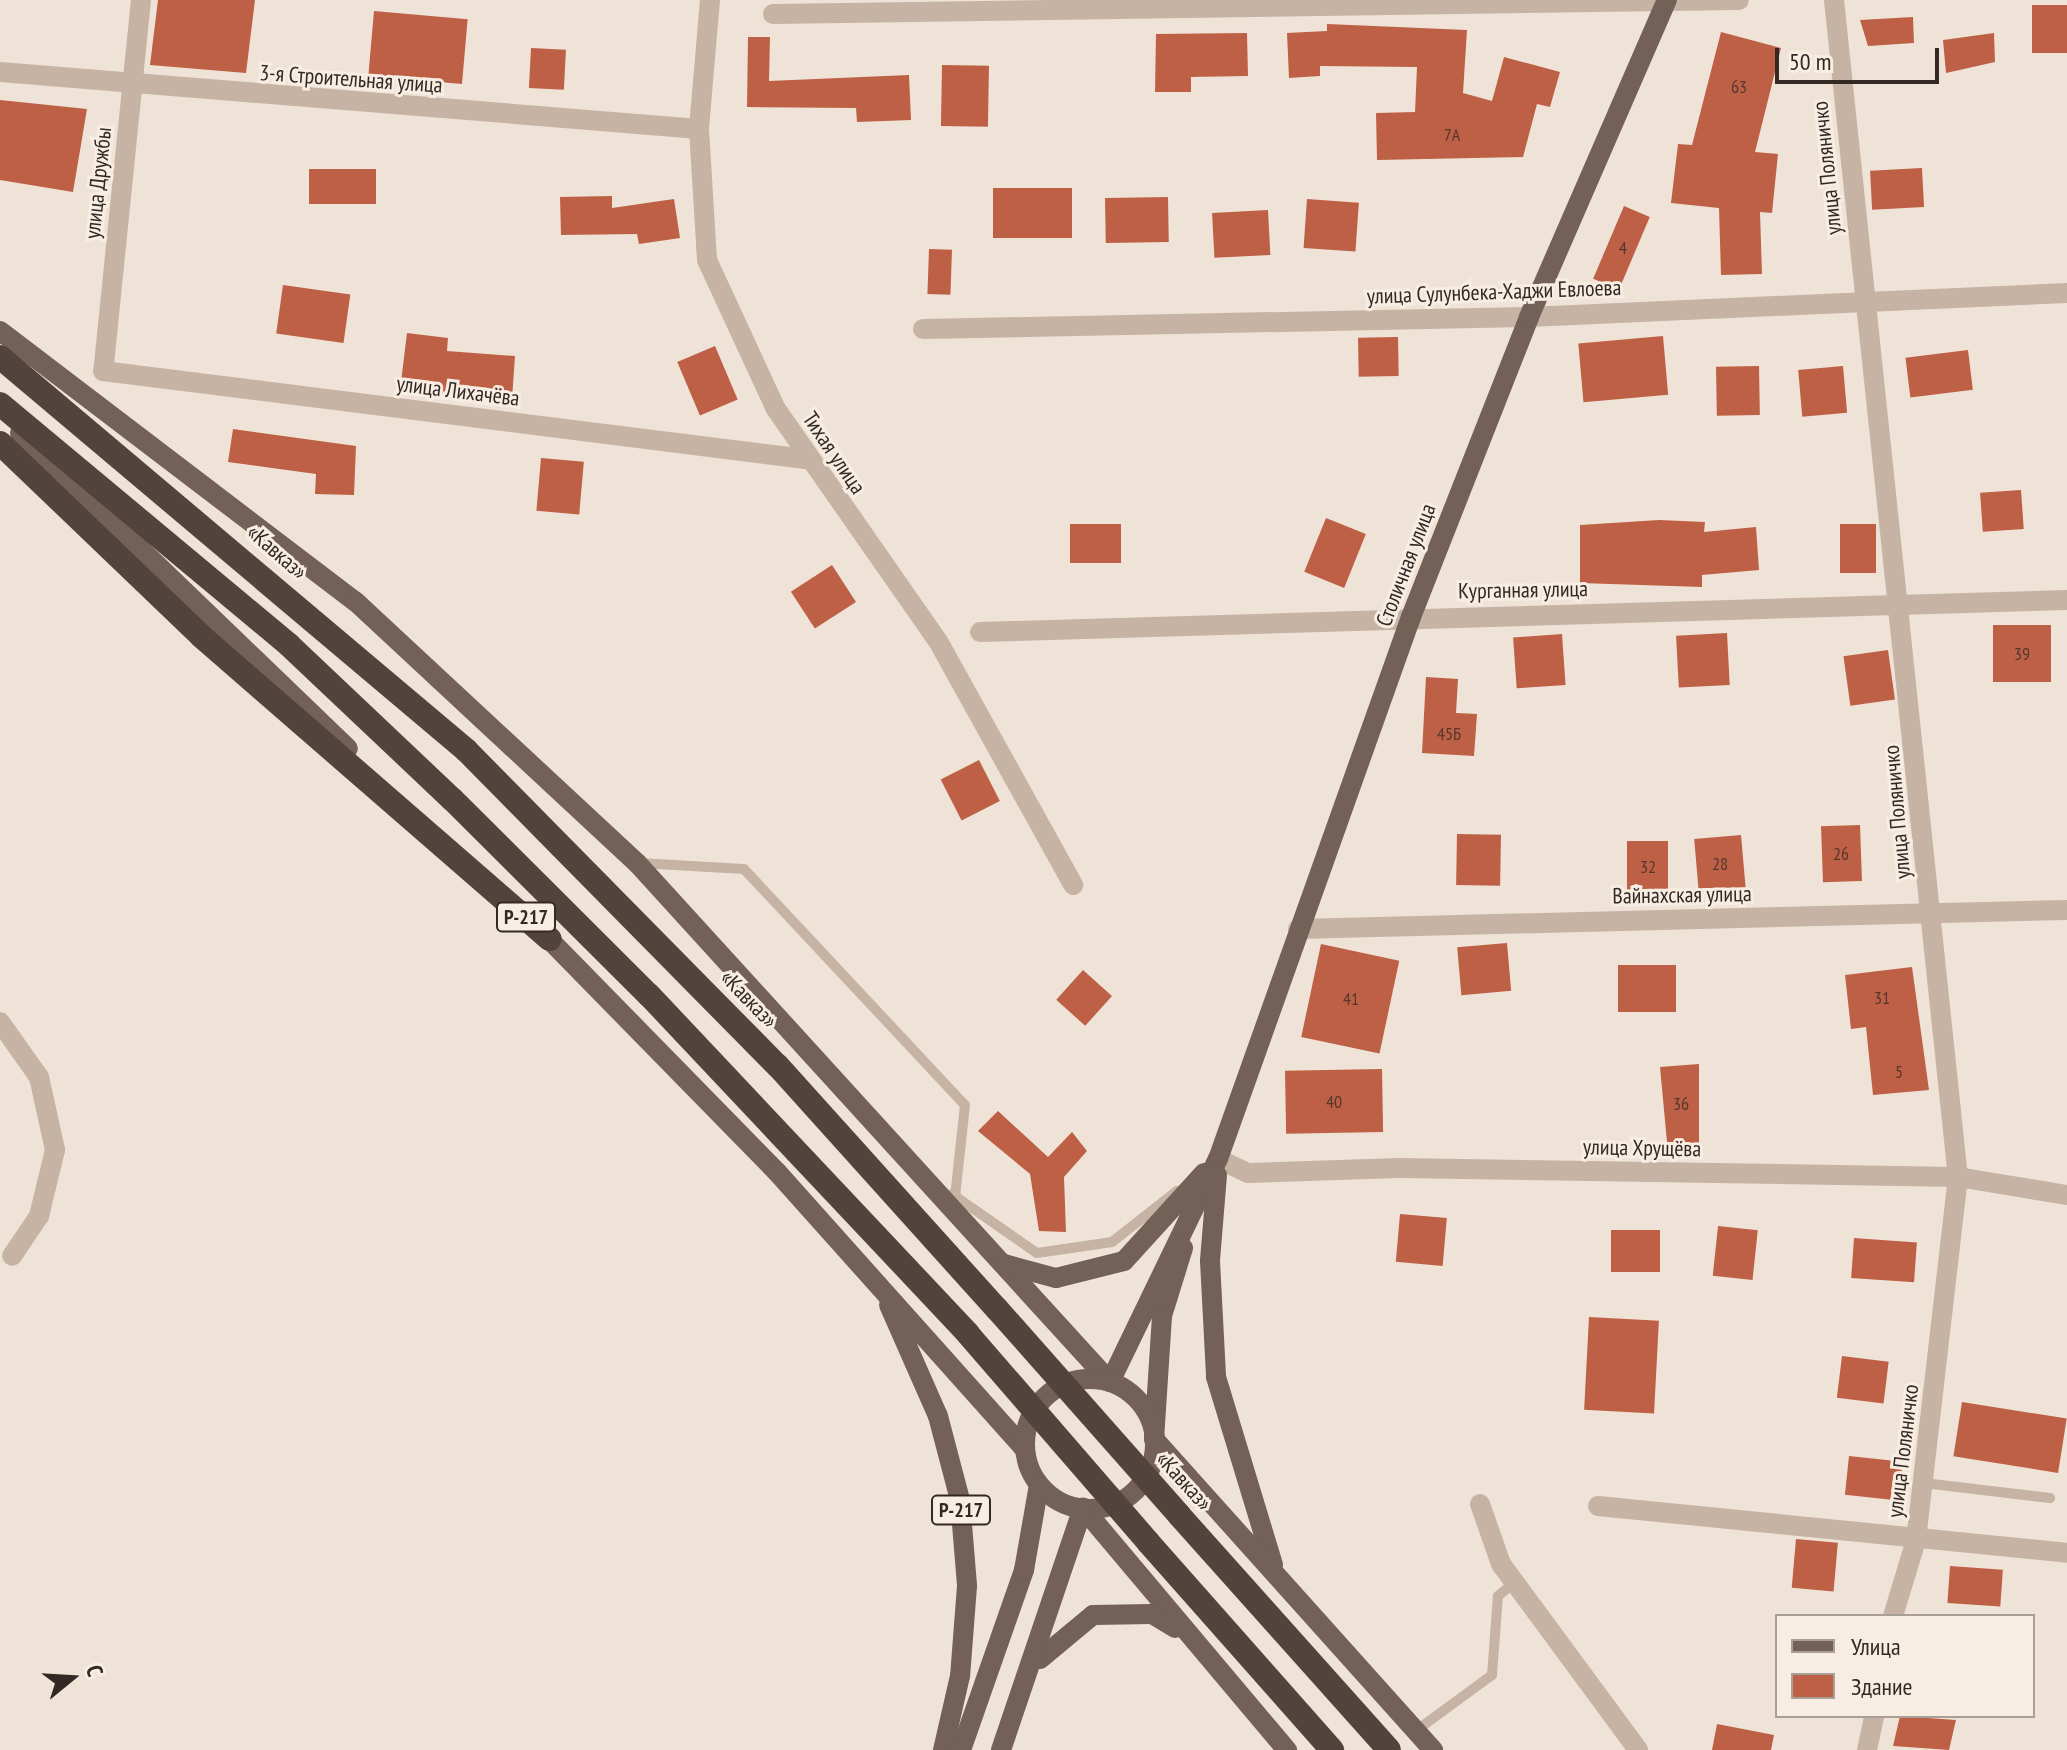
<!DOCTYPE html>
<html>
<head>
<meta charset="utf-8">
<style>
  body { margin:0 }
  #map { position:relative; width:2067px; height:1750px; overflow:hidden; background:#efe3d7; font-family:"PT Sans Narrow",sans-serif }
  div>[style] { position:absolute }
  [style*='--x'] { left:calc(var(--x)*1px); top:calc(var(--y)*1px); width:calc(var(--w)*1px); rotate:calc(var(--a)*1deg) }
  .building>* { inset:0; background:#be6045; transform-origin:0 0 }
  .lane>* { height:10px; margin:-5px; padding:0 5px; transform-origin:5px; border-radius:5px; background:#c6b3a4 }
  .street>* { height:20px; margin:-10px; padding:0 10px; transform-origin:10px; border-radius:10px; background:#c6b3a4 }
  .primary>* { height:20px; margin:-10px; padding:0 10px; transform-origin:10px; border-radius:10px; background:#736057 }
  .primary>.ring { margin:-10px; padding:0; box-sizing:content-box; background:none; border:20px solid #736057; border-radius:50% }
  .highway>* { height:24px; margin:-12px; padding:0 12px; transform-origin:12px; border-radius:12px; background:#52433d }
  .highway-bridge>* { height:24px; margin:-12px; padding:0 12px; transform-origin:12px; border-radius:12px; background:#52433d }
  span { translate:-50% -50%; white-space:nowrap; text-align:center; line-height:1.15; -webkit-text-stroke:6px #f7ede3; paint-order:stroke }
  .number-label { font-size:18px; color:#55372d }
  .number-label span { -webkit-text-stroke-width:0 }
  .shield-label span { padding:2px 6px; background:#f7ede3; border:2px solid; border-radius:6px; -webkit-text-stroke-width:0 }
  .shield-label { font-size:20px; color:#322925; font-weight:700 }
  .street-label { font-size:22px; color:#322925 }
  .legend { position:absolute; left:1775px; top:1614px; width:260px; height:104px; box-sizing:border-box; background:#f7ede3; border:2px solid #a89f97; margin:0; padding:10px 14px; list-style:none; font-size:24px; color:#322925 }
  .legend li { display:flex; align-items:center; gap:16px; height:40px }
  .legend b { width:40px; border:2px solid #a89f97 }
  .north { position:absolute; left:32px; top:1638px; width:80px; height:80px; -webkit-text-stroke:6px #f7ede3; paint-order:stroke; rotate:72deg; font-size:22px; font-weight:700; line-height:32px; text-align:center; color:#322925 }
  .north::after { content:''; display:block; margin:auto; width:28px; height:36px; background:#322925; clip-path:polygon(50% 0,100% 100%,50% 72%,0 100%) }
  .scale { position:absolute; left:1775px; top:48px; width:164px; height:36px; box-sizing:border-box; border:4px solid #322925; border-top:0; padding-left:10px; font-size:24px; line-height:28px; white-space:nowrap; color:#322925; -webkit-text-stroke:6px #f7ede3; paint-order:stroke }
</style>
</head>
<body>
<div id="map">
  <div class="building">
    <div style="clip-path:polygon(158px 0,255px 0,246px 73px,150px 65px)"></div>
    <div style="left:2032px;top:5px;width:35px;height:48px"></div>
    <div style="left:374px;top:11px;width:94px;height:65px;rotate:5deg"></div>
    <div style="clip-path:polygon(1913px 17px,1914px 43px,1868px 46px,1860px 20px)"></div>
    <div style="clip-path:polygon(1327px 24px,1467px 30px,1463px 93px,1492px 101px,1504px 57px,1560px 72px,1550px 107px,1537px 104px,1523px 157px,1377px 160px,1376px 113px,1415px 112px,1417px 67px,1320px 66px,1320px 76px,1289px 78px,1287px 33px,1327px 31px)"></div>
    <div style="clip-path:polygon(1721px 32px,1781px 48px,1755px 152px,1778px 154px,1772px 213px,1760px 212px,1762px 274px,1721px 275px,1719px 208px,1671px 203px,1678px 144px,1692px 145px)"></div>
    <div style="clip-path:polygon(1247px 33px,1248px 76px,1191px 77px,1191px 92px,1155px 92px,1156px 34px)"></div>
    <div style="clip-path:polygon(1994px 33px,1995px 62px,1946px 73px,1943px 40px)"></div>
    <div style="clip-path:polygon(748px 37px,770px 37px,769px 81px,909px 75px,911px 120px,857px 122px,856px 108px,747px 107px)"></div>
    <div style="left:531px;top:48px;width:35px;height:40px;rotate:3deg"></div>
    <div style="left:942px;top:65px;width:47px;height:61px;rotate:1deg"></div>
    <div style="clip-path:polygon(0 100px,87px 109px,73px 192px,0 180px)"></div>
    <div style="left:1922px;top:168px;width:39px;height:52px;rotate:87deg"></div>
    <div style="left:309px;top:169px;width:67px;height:35px"></div>
    <div style="left:1072px;top:188px;width:50px;height:79px;rotate:90deg"></div>
    <div style="clip-path:polygon(612px 196px,612px 208px,674px 199px,680px 238px,639px 244px,637px 234px,561px 235px,560px 197px)"></div>
    <div style="left:1168px;top:197px;width:45px;height:63px;rotate:89deg"></div>
    <div style="left:1307px;top:199px;width:52px;height:49px;rotate:4deg"></div>
    <div style="left:1624px;top:206px;width:28px;height:79px;rotate:23deg"></div>
    <div style="left:1268px;top:210px;width:45px;height:56px;rotate:87deg"></div>
    <div style="left:929px;top:249px;width:23px;height:45px;rotate:2deg"></div>
    <div style="left:283px;top:285px;width:68px;height:49px;rotate:8deg"></div>
    <div style="clip-path:polygon(407px 333px,448px 338px,447px 351px,515px 356px,512px 399px,400px 390px)"></div>
    <div style="left:1663px;top:336px;width:59px;height:85px;rotate:85deg"></div>
    <div style="left:1398px;top:337px;width:39px;height:40px;rotate:89deg"></div>
    <div style="left:715px;top:346px;width:58px;height:41px;rotate:67deg"></div>
    <div style="left:1968px;top:350px;width:40px;height:63px;rotate:83deg"></div>
    <div style="left:1759px;top:366px;width:49px;height:43px;rotate:89deg"></div>
    <div style="left:1843px;top:366px;width:47px;height:45px;rotate:85deg"></div>
    <div style="clip-path:polygon(233px 429px,356px 446px,354px 495px,315px 494px,316px 474px,228px 462px)"></div>
    <div style="left:541px;top:458px;width:43px;height:53px;rotate:5deg"></div>
    <div style="left:2021px;top:490px;width:39px;height:41px;rotate:86deg"></div>
    <div style="left:1326px;top:518px;width:43px;height:58px;rotate:22deg"></div>
    <div style="clip-path:polygon(1659px 520px,1705px 522px,1704px 532px,1756px 527px,1759px 570px,1702px 575px,1702px 587px,1580px 583px,1580px 525px)"></div>
    <div style="left:1070px;top:524px;width:51px;height:39px"></div>
    <div style="left:1840px;top:524px;width:36px;height:49px"></div>
    <div style="left:832px;top:565px;width:44px;height:49px;rotate:57deg"></div>
    <div style="left:1993px;top:625px;width:58px;height:57px"></div>
    <div style="left:1727px;top:633px;width:52px;height:51px;rotate:87deg"></div>
    <div style="left:1562px;top:634px;width:51px;height:49px;rotate:86deg"></div>
    <div style="left:1888px;top:650px;width:50px;height:45px;rotate:82deg"></div>
    <div style="clip-path:polygon(1426px 677px,1458px 679px,1456px 713px,1477px 714px,1474px 756px,1422px 753px)"></div>
    <div style="left:979px;top:760px;width:46px;height:43px;rotate:63deg"></div>
    <div style="left:1860px;top:825px;width:56px;height:39px;rotate:88deg"></div>
    <div style="left:1457px;top:834px;width:44px;height:51px;rotate:1deg"></div>
    <div style="left:1741px;top:835px;width:54px;height:47px;rotate:85deg"></div>
    <div style="left:1668px;top:841px;width:51px;height:41px;rotate:90deg"></div>
    <div style="left:1507px;top:943px;width:48px;height:50px;rotate:85deg"></div>
    <div style="left:1321px;top:944px;width:80px;height:95px;rotate:12deg"></div>
    <div style="left:1618px;top:965px;width:58px;height:47px"></div>
    <div style="clip-path:polygon(1912px 967px,1929px 1090px,1873px 1095px,1866px 1027px,1851px 1029px,1845px 975px)"></div>
    <div style="left:1083px;top:970px;width:39px;height:40px;rotate:42deg"></div>
    <div style="clip-path:polygon(1699px 1064px,1699px 1143px,1667px 1142px,1660px 1067px)"></div>
    <div style="left:1382px;top:1069px;width:63px;height:97px;rotate:89deg"></div>
    <div style="clip-path:polygon(998px 1111px,1048px 1157px,1072px 1132px,1087px 1151px,1064px 1177px,1066px 1232px,1039px 1231px,1030px 1174px,978px 1131px)"></div>
    <div style="left:1400px;top:1214px;width:47px;height:48px;rotate:5deg"></div>
    <div style="left:1718px;top:1226px;width:40px;height:50px;rotate:6deg"></div>
    <div style="left:1611px;top:1230px;width:49px;height:42px"></div>
    <div style="left:1854px;top:1238px;width:63px;height:40px;rotate:4deg"></div>
    <div style="left:1589px;top:1317px;width:70px;height:93px;rotate:3deg"></div>
    <div style="left:1842px;top:1356px;width:47px;height:42px;rotate:7deg"></div>
    <div style="left:1962px;top:1402px;width:106px;height:55px;rotate:9deg"></div>
    <div style="left:1849px;top:1456px;width:54px;height:39px;rotate:6deg"></div>
    <div style="left:1796px;top:1539px;width:42px;height:49px;rotate:5deg"></div>
    <div style="left:1950px;top:1566px;width:53px;height:37px;rotate:4deg"></div>
    <div style="clip-path:polygon(1900px 1716px,1956px 1720px,1949px 1750px,1893px 1746px)"></div>
    <div style="clip-path:polygon(1717px 1724px,1774px 1735px,1771px 1750px,1712px 1750px)"></div>
  </div>
  <div class="lane">
    <div style="--x:639;--y:863;--w:105;--a:3.3"></div>
    <div style="--x:744;--y:869;--w:323;--a:46.9"></div>
    <div style="--x:965;--y:1105;--w:103;--a:96.2"></div>
    <div style="--x:952;--y:1194;--w:103;--a:34.8"></div>
    <div style="--x:1037;--y:1253;--w:76;--a:-8.3"></div>
    <div style="--x:1112;--y:1242;--w:83;--a:-38.1"></div>
    <div style="--x:1924;--y:1483;--w:127;--a:6.8"></div>
    <div style="--x:1417;--y:1730;--w:93;--a:-36.3"></div>
    <div style="--x:1492;--y:1675;--w:79;--a:-85.7"></div>
    <div style="--x:1498;--y:1596;--w:22;--a:-39"></div>
  </div>
  <div class="street">
    <div style="--x:141;--y:0;--w:373;--a:95.8"></div>
    <div style="--x:103;--y:371;--w:708;--a:7.14"></div>
    <div style="--x:710;--y:0;--w:129;--a:94.9"></div>
    <div style="--x:699;--y:129;--w:131;--a:86.5"></div>
    <div style="--x:707;--y:260;--w:164;--a:65.2"></div>
    <div style="--x:776;--y:409;--w:283;--a:55.1"></div>
    <div style="--x:938;--y:641;--w:279;--a:61"></div>
    <div style="--x:1834;--y:0;--w:1184;--a:83.99"></div>
    <div style="--x:1958;--y:1177;--w:365;--a:96.6"></div>
    <div style="--x:1916;--y:1540;--w:79;--a:106.8"></div>
    <div style="--x:773;--y:14;--w:966;--a:-0.83"></div>
    <div style="--x:0;--y:72;--w:701;--a:4.66"></div>
    <div style="--x:923;--y:329;--w:606;--a:-1.13"></div>
    <div style="--x:1529;--y:317;--w:539;--a:-2.55"></div>
    <div style="--x:980;--y:632;--w:1087;--a:-1.69"></div>
    <div style="--x:1298;--y:929;--w:769;--a:-1.42"></div>
    <div style="--x:0;--y:1022;--w:67;--a:54.7"></div>
    <div style="--x:39;--y:1077;--w:75;--a:77.6"></div>
    <div style="--x:55;--y:1150;--w:68;--a:103.6"></div>
    <div style="--x:39;--y:1216;--w:48;--a:124"></div>
    <div style="--x:1218;--y:1159;--w:33;--a:25"></div>
    <div style="--x:1248;--y:1173;--w:151;--a:-1.9"></div>
    <div style="--x:1399;--y:1168;--w:559;--a:0.92"></div>
    <div style="--x:1958;--y:1177;--w:110;--a:9.4"></div>
    <div style="--x:1480;--y:1504;--w:64;--a:70.7"></div>
    <div style="--x:1501;--y:1564;--w:231;--a:53.6"></div>
    <div style="--x:1598;--y:1506;--w:471;--a:5.7"></div>
    <div style="--x:1867;--y:1750;--w:35;--a:-78"></div>
  </div>
  <div class="primary">
    <div style="--x:0;--y:331;--w:446;--a:37.3"></div>
    <div style="--x:355;--y:601;--w:385;--a:42.9"></div>
    <div style="--x:637;--y:863;--w:702;--a:47.65"></div>
    <div style="--x:1110;--y:1382;--w:248;--a:-64.2"></div>
    <div style="--x:1218;--y:1159;--w:575;--a:-70.4"></div>
    <div style="--x:1411;--y:617;--w:322;--a:-68.5"></div>
    <div style="--x:1529;--y:317;--w:346;--a:-66.5"></div>
    <div style="--x:20;--y:433;--w:455;--a:43.9"></div>
    <div style="--x:540;--y:930;--w:339;--a:45.6"></div>
    <div style="--x:777;--y:1172;--w:372;--a:48.2"></div>
    <div style="--x:1217;--y:1175;--w:86;--a:94.7"></div>
    <div style="--x:1210;--y:1261;--w:116;--a:87"></div>
    <div style="--x:1216;--y:1377;--w:196;--a:73.1"></div>
    <div style="--x:1183;--y:1248;--w:71;--a:107.2"></div>
    <div style="--x:1162;--y:1316;--w:123;--a:93.7"></div>
    <div style="--x:1154;--y:1439;--w:418;--a:48.1"></div>
    <div style="--x:1004;--y:1264;--w:54;--a:15.1"></div>
    <div style="--x:1056;--y:1278;--w:70;--a:-14"></div>
    <div style="--x:1124;--y:1261;--w:119;--a:-47.7"></div>
    <div style="--x:889;--y:1305;--w:121;--a:66.2"></div>
    <div style="--x:938;--y:1416;--w:87;--a:75.3"></div>
    <div style="--x:960;--y:1500;--w:86;--a:85.3"></div>
    <div style="--x:967;--y:1586;--w:90;--a:94.4"></div>
    <div style="--x:960;--y:1676;--w:76;--a:102.9"></div>
    <div class="ring" style="left:1025px;top:1379px;width:110px;height:110px"></div>
    <div style="--x:1083;--y:1508;--w:317;--a:49.9"></div>
    <div style="--x:1040;--y:1659;--w:69;--a:-39.7"></div>
    <div style="--x:1093;--y:1615;--w:59;--a:-1"></div>
    <div style="--x:1152;--y:1614;--w:27;--a:31"></div>
    <div style="--x:961;--y:1750;--w:191;--a:-70.7"></div>
    <div style="--x:1024;--y:1570;--w:86;--a:-80"></div>
    <div style="--x:1001;--y:1750;--w:256;--a:-71.3"></div>
  </div>
  <div class="highway">
    <div style="--x:0;--y:357;--w:610;--a:40.14"></div>
    <div style="--x:466;--y:750;--w:444;--a:45.4"></div>
    <div style="--x:778;--y:1066;--w:327;--a:48"></div>
    <div style="--x:0;--y:404;--w:376;--a:39.8"></div>
    <div style="--x:289;--y:645;--w:224;--a:43.4"></div>
    <div style="--x:452;--y:799;--w:278;--a:44.9"></div>
    <div style="--x:649;--y:995;--w:465;--a:46.7"></div>
    <div style="--x:0;--y:443;--w:279;--a:43.8"></div>
    <div style="--x:201;--y:636;--w:462;--a:41"></div>
    <div style="--x:1179;--y:1515;--w:315;--a:48.2"></div>
    <div style="--x:1148;--y:1542;--w:278;--a:48.5"></div>
  </div>
  <div class="highway-bridge">
    <div style="--x:997;--y:1309;--w:275;--a:48.5"></div>
    <div style="--x:968;--y:1334;--w:275;--a:49.1"></div>
  </div>
  <div class="number-label">
    <span style="left:1739px;top:87px">63</span>
    <span style="left:1452px;top:135px">7А</span>
    <span style="left:1623px;top:248px">4</span>
    <span style="left:2022px;top:654px">39</span>
    <span style="left:1449px;top:734px">45Б</span>
    <span style="left:1841px;top:854px">26</span>
    <span style="left:1720px;top:864px">28</span>
    <span style="left:1648px;top:867px">32</span>
    <span style="left:1882px;top:998px">31</span>
    <span style="left:1351px;top:999px">41</span>
    <span style="left:1899px;top:1072px">5</span>
    <span style="left:1334px;top:1102px">40</span>
    <span style="left:1681px;top:1104px">36</span>
  </div>
  <div class="shield-label">
    <span style="left:526px;top:917px">Р-217</span>
    <span style="left:961px;top:1510px">Р-217</span>
  </div>
  <div class="street-label">
    <span style="left:351px;top:79px;rotate:4deg">3-я Строительная улица</span>
    <span style="left:1827px;top:168px;rotate:-96deg">улица Поляничко</span>
    <span style="left:98px;top:183px;rotate:-84deg">улица Дружбы</span>
    <span style="left:1494px;top:292px;rotate:-2deg">улица Сулунбека-Хаджи Евлоева</span>
    <span style="left:458px;top:391px;rotate:7deg">улица Лихачёва</span>
    <span style="left:834px;top:453px;rotate:56deg">Тихая улица</span>
    <span style="left:277px;top:552px;rotate:41deg">«Кавказ»</span>
    <span style="left:1406px;top:565px;rotate:-69deg">Столичная улица</span>
    <span style="left:1523px;top:590px;rotate:-1deg">Курганная улица</span>
    <span style="left:1897px;top:812px;rotate:-95deg">улица Поляничко</span>
    <span style="left:1682px;top:895px;rotate:-1deg">Вайнахская улица</span>
    <span style="left:749px;top:999px;rotate:46deg">«Кавказ»</span>
    <span style="left:1642px;top:1148px;rotate:1deg">улица Хрущёва</span>
    <span style="left:1903px;top:1451px;rotate:-83deg">улица Поляничко</span>
    <span style="left:1184px;top:1481px;rotate:48deg">«Кавказ»</span>
  </div>
  <ul class="legend">
  <li><b style="height:10px;background:#736057"></b>Улица</li>
  <li><b style="height:22px;background:#be6045"></b>Здание</li>
  </ul>
  <div class="north">С</div>
  <div class="scale">50 m</div>
</div>
</body>
</html>
